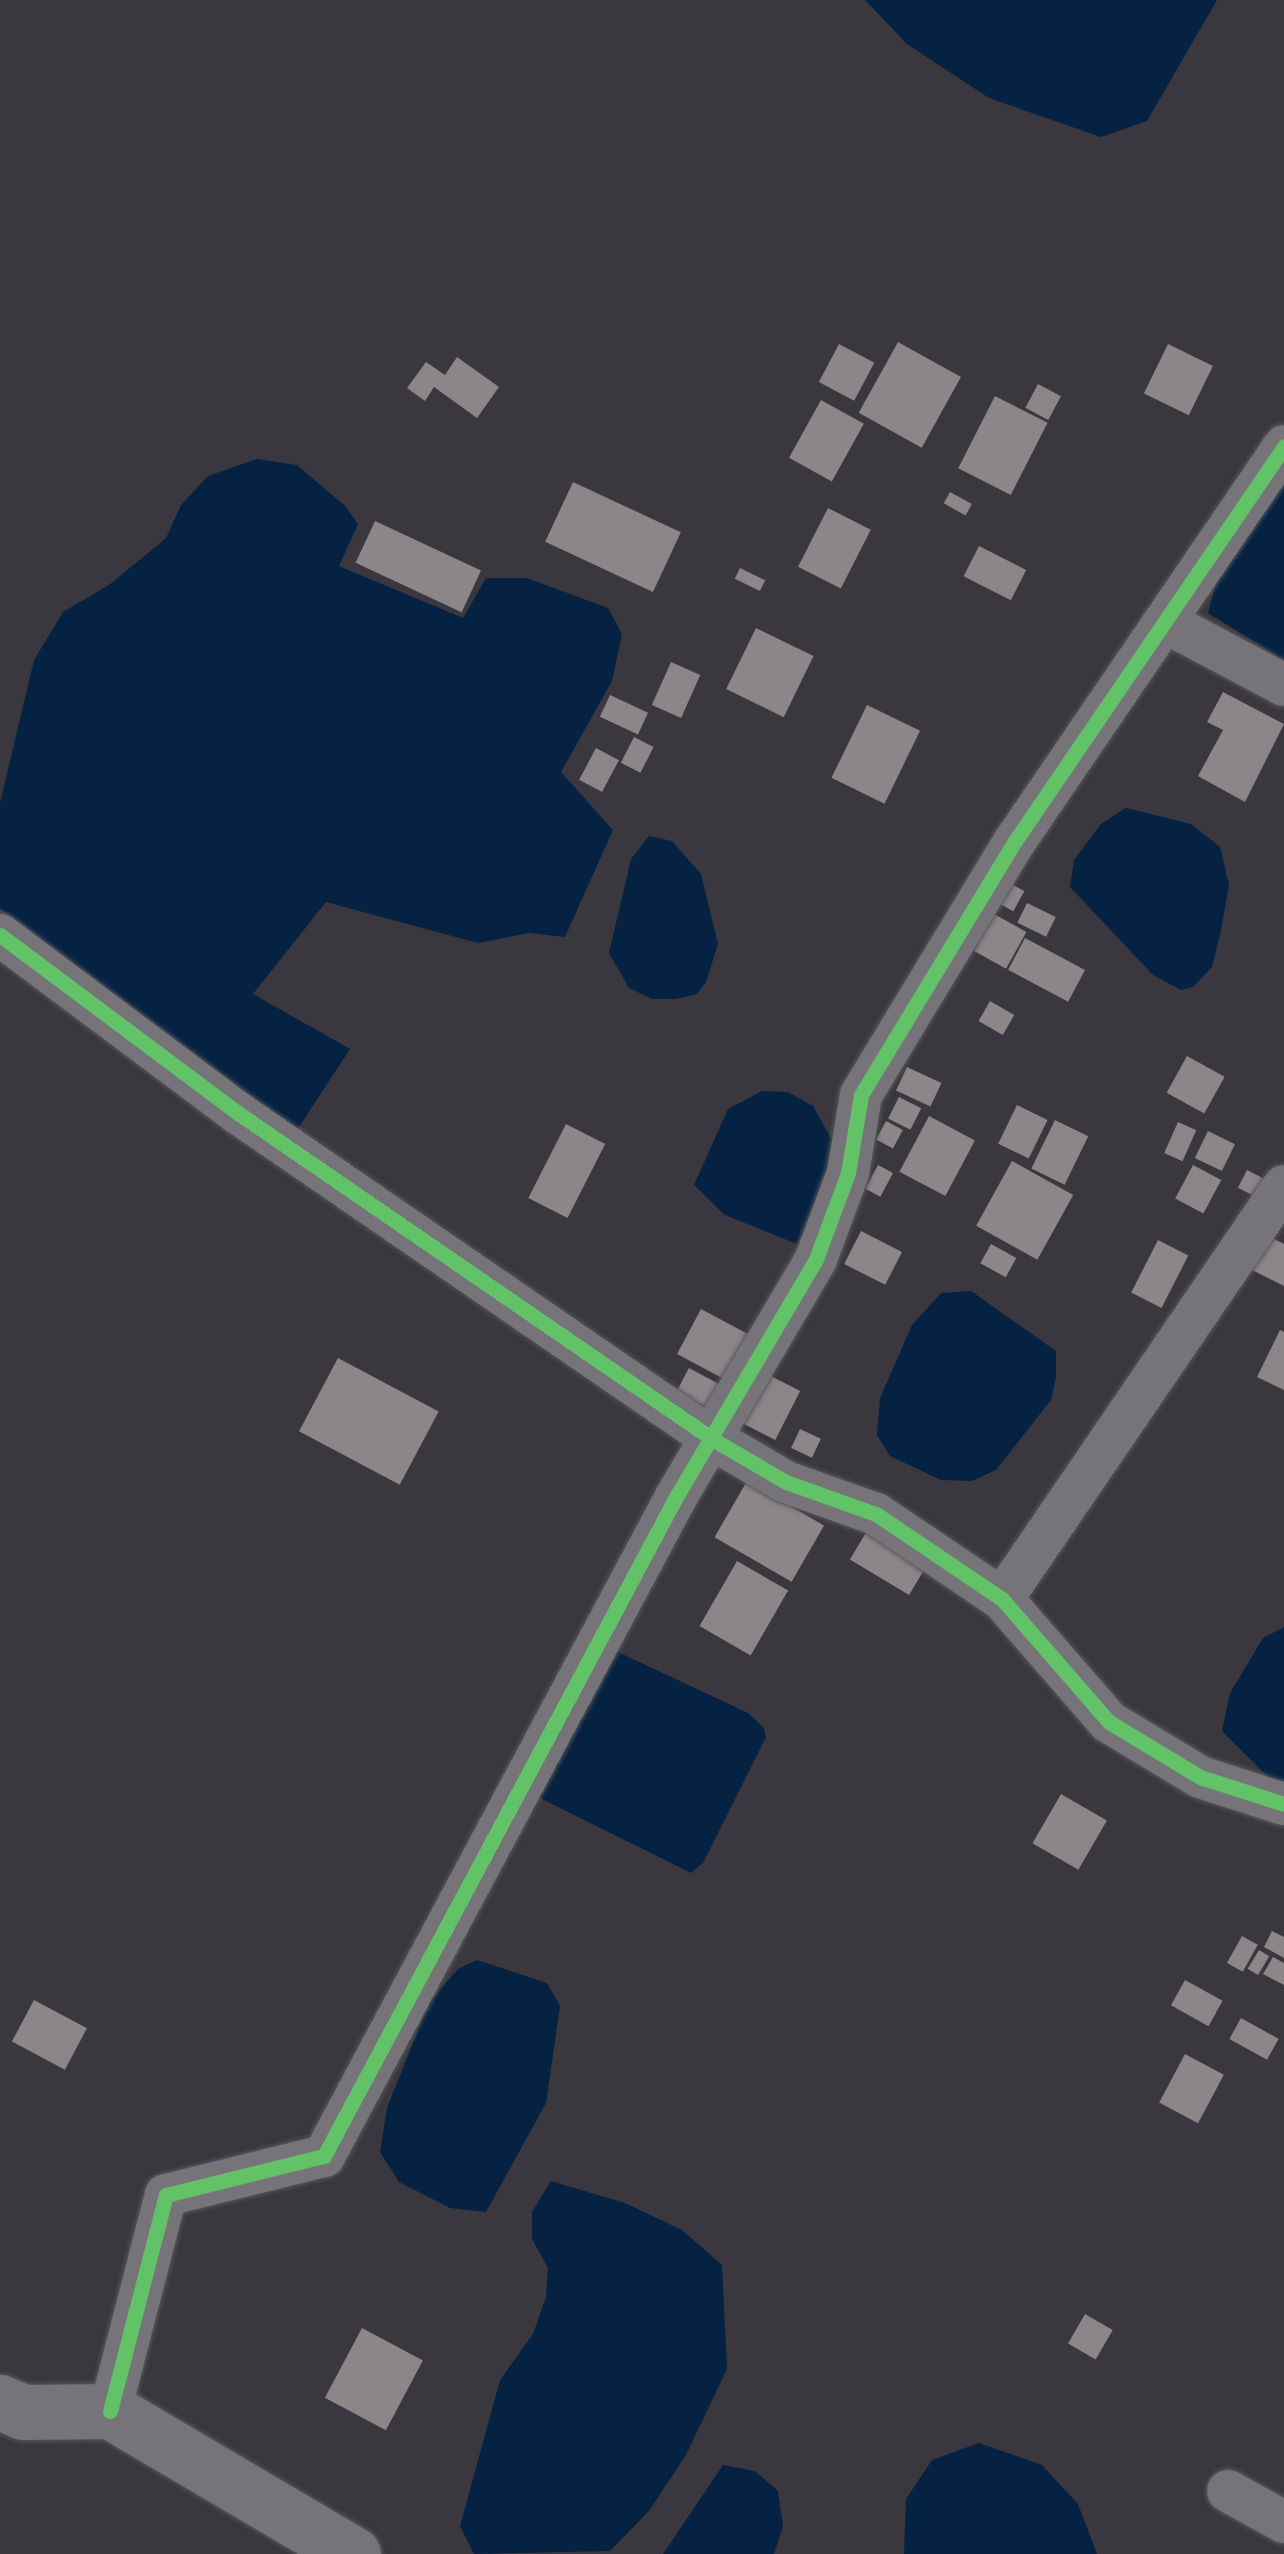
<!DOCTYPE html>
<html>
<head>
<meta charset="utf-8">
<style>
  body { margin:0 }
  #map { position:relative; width:1284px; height:2554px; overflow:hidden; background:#3a383e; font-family:Raleway,sans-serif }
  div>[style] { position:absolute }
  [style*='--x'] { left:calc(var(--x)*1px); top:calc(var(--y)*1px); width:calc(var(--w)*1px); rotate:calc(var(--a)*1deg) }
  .water>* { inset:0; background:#052243 }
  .building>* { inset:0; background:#8b8687; transform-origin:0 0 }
  .roads { filter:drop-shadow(0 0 2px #58565c) drop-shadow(0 0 2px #58565c) }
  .street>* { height:42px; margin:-21px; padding:0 21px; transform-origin:21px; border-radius:21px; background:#767479 }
  .secondary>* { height:55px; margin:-27.5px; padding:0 27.5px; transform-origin:27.5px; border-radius:27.5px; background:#767479 }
  .cycleway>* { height:15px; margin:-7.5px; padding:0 7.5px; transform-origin:7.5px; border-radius:7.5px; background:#61c268 }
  span { translate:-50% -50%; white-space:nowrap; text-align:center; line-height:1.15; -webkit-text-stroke:10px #1f1d23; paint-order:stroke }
</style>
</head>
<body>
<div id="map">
  <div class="water">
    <div style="clip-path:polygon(865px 0,1217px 0,1147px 121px,1101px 137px,989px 98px,907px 44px)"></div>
    <div style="clip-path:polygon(257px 459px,297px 465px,345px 506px,358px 524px,339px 566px,463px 618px,486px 578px,527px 578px,608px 608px,622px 634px,612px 681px,561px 772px,613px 830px,565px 937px,529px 933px,478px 943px,326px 902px,253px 994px,350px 1049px,295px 1133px,0 908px,0 803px,34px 660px,63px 612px,109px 585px,166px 538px,181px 505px,208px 476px)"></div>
    <div style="clip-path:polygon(1284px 474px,1284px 660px,1208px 613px,1216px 583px)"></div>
    <div style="clip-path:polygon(1126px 808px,1191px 824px,1220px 847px,1229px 885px,1220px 935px,1212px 967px,1193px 987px,1181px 990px,1153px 975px,1070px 887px,1074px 860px,1101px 824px)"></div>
    <div style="clip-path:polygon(649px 836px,672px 841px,701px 874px,718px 944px,706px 982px,697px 994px,676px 999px,652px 999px,629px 988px,609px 953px,631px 859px)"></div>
    <div style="clip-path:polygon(762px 1091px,788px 1092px,813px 1106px,837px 1149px,827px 1189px,797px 1244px,725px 1215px,694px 1185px,728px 1109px)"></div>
    <div style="clip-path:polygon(971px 1291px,1056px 1351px,1056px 1377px,1051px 1400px,996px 1470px,972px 1481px,941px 1480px,890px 1456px,877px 1435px,880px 1398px,912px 1325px,941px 1293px)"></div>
    <div style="clip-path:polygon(1284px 1627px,1284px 1787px,1278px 1787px,1222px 1731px,1230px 1693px,1263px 1638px)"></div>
    <div style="clip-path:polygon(618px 1652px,748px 1713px,764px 1728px,766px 1737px,703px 1863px,691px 1873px,540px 1798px,536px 1787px,603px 1658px)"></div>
    <div style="clip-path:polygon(477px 1960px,547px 1983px,560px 2006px,546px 2103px,486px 2212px,450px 2208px,399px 2182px,380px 2152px,387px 2108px,430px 2001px,458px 1969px)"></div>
    <div style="clip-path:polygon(551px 2181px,625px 2203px,682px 2230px,722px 2265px,727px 2369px,686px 2455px,649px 2511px,610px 2551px,474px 2554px,460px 2526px,500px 2380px,533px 2334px,546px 2297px,548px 2268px,532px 2239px,532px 2212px)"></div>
    <div style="clip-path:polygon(979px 2443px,1042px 2465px,1078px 2504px,1097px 2554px,904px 2554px,906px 2499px,932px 2460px)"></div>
    <div style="clip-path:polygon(723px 2465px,755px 2471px,778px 2491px,783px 2526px,774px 2554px,663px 2554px)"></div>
  </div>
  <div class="building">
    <div style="left:898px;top:342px;width:72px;height:81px;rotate:29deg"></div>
    <div style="left:839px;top:344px;width:40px;height:43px;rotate:28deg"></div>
    <div style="left:1168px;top:344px;width:50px;height:55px;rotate:26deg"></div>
    <div style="clip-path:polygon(457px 357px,499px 387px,477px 418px,434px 387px,425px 401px,407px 388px,426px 362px,445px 375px)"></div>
    <div style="left:1038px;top:384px;width:26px;height:27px;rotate:28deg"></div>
    <div style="left:995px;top:396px;width:59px;height:81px;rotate:27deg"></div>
    <div style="left:821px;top:400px;width:49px;height:66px;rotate:29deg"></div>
    <div style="left:573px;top:482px;width:119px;height:66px;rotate:25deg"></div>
    <div style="left:950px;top:492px;width:25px;height:13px;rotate:29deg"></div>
    <div style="left:828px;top:508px;width:48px;height:66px;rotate:27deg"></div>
    <div style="left:375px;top:521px;width:117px;height:46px;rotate:25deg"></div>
    <div style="left:979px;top:546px;width:53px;height:34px;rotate:27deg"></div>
    <div style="left:740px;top:568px;width:28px;height:12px;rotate:26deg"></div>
    <div style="left:756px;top:628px;width:64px;height:68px;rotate:26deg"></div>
    <div style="left:671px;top:662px;width:32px;height:47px;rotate:24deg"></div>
    <div style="clip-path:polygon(1223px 692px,1284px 724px,1245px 802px,1198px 776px,1223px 730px,1207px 722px)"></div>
    <div style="left:610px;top:695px;width:42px;height:24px;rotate:25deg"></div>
    <div style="left:867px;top:705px;width:59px;height:81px;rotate:26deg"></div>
    <div style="left:634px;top:737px;width:22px;height:29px;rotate:27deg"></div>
    <div style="left:596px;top:748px;width:26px;height:36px;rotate:28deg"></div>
    <div style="left:1006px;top:881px;width:21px;height:23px;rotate:29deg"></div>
    <div style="left:1027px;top:903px;width:32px;height:22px;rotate:26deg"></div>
    <div style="left:994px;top:914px;width:37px;height:42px;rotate:29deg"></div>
    <div style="left:1025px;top:938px;width:68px;height:36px;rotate:28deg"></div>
    <div style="left:990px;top:1001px;width:28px;height:23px;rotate:30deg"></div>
    <div style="left:1187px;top:1056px;width:43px;height:42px;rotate:29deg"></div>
    <div style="left:907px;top:1067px;width:38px;height:26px;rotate:25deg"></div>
    <div style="left:899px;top:1097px;width:25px;height:24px;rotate:27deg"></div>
    <div style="left:1017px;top:1105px;width:34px;height:43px;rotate:26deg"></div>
    <div style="left:929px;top:1116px;width:52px;height:63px;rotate:28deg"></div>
    <div style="left:1055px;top:1120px;width:37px;height:54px;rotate:26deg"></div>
    <div style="left:886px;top:1121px;width:19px;height:21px;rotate:28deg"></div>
    <div style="left:1178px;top:1122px;width:20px;height:34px;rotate:24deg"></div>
    <div style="left:566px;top:1124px;width:44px;height:83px;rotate:27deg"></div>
    <div style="left:1208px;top:1131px;width:30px;height:30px;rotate:26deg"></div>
    <div style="left:1012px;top:1161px;width:70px;height:74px;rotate:29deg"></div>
    <div style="left:878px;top:1165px;width:17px;height:27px;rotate:28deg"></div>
    <div style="left:1193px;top:1165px;width:32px;height:38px;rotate:28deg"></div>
    <div style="left:1247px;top:1170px;width:29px;height:20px;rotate:27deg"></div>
    <div style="clip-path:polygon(1251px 1227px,1284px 1244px,1284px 1286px,1234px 1261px)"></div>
    <div style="left:861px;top:1231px;width:46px;height:37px;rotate:27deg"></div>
    <div style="left:1158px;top:1240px;width:34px;height:59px;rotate:27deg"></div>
    <div style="left:991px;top:1244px;width:29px;height:22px;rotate:29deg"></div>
    <div style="left:701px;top:1309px;width:60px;height:51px;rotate:28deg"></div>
    <div style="clip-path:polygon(1280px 1330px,1284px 1332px,1284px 1390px,1257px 1377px)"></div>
    <div style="left:338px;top:1358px;width:114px;height:83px;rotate:28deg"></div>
    <div style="left:689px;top:1368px;width:45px;height:27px;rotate:28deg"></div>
    <div style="left:761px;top:1371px;width:44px;height:55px;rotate:27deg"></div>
    <div style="left:800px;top:1429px;width:23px;height:21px;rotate:25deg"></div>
    <div style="left:747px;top:1481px;width:89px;height:65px;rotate:30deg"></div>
    <div style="left:870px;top:1526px;width:69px;height:39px;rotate:31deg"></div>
    <div style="left:737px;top:1561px;width:59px;height:75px;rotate:30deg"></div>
    <div style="left:1061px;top:1794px;width:53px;height:57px;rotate:30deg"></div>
    <div style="clip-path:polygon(1272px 1931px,1284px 1937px,1284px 1958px,1264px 1947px)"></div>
    <div style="left:1242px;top:1936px;width:18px;height:31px;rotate:29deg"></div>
    <div style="left:1259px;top:1950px;width:12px;height:22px;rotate:31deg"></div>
    <div style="clip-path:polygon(1273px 1957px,1284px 1963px,1284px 1985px,1263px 1974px)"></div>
    <div style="left:1185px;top:1980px;width:43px;height:29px;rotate:29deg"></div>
    <div style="left:34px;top:2000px;width:60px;height:47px;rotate:28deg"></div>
    <div style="left:1241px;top:2018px;width:43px;height:24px;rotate:29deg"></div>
    <div style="left:1185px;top:2054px;width:44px;height:55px;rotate:28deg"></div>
    <div style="left:1085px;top:2314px;width:32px;height:34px;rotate:30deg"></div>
    <div style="left:362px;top:2328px;width:69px;height:79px;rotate:28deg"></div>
  </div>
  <div class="roads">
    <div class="street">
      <div style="--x:1169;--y:624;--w:130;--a:27.9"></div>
      <div style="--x:0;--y:935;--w:297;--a:36.8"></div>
      <div style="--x:238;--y:1113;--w:577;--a:34.49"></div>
      <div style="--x:714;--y:1440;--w:83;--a:30.3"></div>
      <div style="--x:786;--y:1482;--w:96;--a:19.6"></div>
      <div style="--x:876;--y:1514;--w:152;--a:34"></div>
      <div style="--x:1002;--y:1599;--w:163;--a:49"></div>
      <div style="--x:1109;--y:1722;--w:106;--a:31.1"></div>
      <div style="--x:1200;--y:1777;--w:88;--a:17.8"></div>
      <div style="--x:1002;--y:1599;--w:500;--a:-55.67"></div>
      <div style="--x:110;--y:2411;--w:223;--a:-75.5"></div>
      <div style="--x:166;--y:2195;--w:163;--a:-13.9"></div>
      <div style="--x:324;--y:2156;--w:747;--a:-61.89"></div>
      <div style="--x:676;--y:1497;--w:276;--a:-59.5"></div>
      <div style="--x:816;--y:1259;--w:92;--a:-69.6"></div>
      <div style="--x:848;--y:1173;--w:79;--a:-80.5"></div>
      <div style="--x:861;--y:1095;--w:297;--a:-58.8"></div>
      <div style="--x:1015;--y:841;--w:478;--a:-55.7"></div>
      <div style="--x:1228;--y:2491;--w:64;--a:29"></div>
    </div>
    <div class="secondary">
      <div style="--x:0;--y:2402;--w:25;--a:23"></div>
      <div style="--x:23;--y:2412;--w:87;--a:-0.7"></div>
      <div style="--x:110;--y:2411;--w:282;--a:30.5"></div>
    </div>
  </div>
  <div class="cycleway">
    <div style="--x:0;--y:935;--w:297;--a:36.8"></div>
    <div style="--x:238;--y:1113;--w:577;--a:34.49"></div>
    <div style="--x:714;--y:1440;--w:83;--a:30.3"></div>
    <div style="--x:786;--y:1482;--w:96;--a:19.6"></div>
    <div style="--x:876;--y:1514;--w:152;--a:34"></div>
    <div style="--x:1002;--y:1599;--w:163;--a:49"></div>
    <div style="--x:1109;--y:1722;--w:106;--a:31.1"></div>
    <div style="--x:1200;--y:1777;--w:88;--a:17.8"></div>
    <div style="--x:110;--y:2411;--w:223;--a:-75.5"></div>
    <div style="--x:166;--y:2195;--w:163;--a:-13.9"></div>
    <div style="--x:324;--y:2156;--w:747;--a:-61.89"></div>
    <div style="--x:676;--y:1497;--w:276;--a:-59.5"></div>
    <div style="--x:816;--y:1259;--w:92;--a:-69.6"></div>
    <div style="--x:848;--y:1173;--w:79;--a:-80.5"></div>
    <div style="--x:861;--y:1095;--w:297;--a:-58.8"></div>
    <div style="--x:1015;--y:841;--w:478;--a:-55.7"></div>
  </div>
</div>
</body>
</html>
